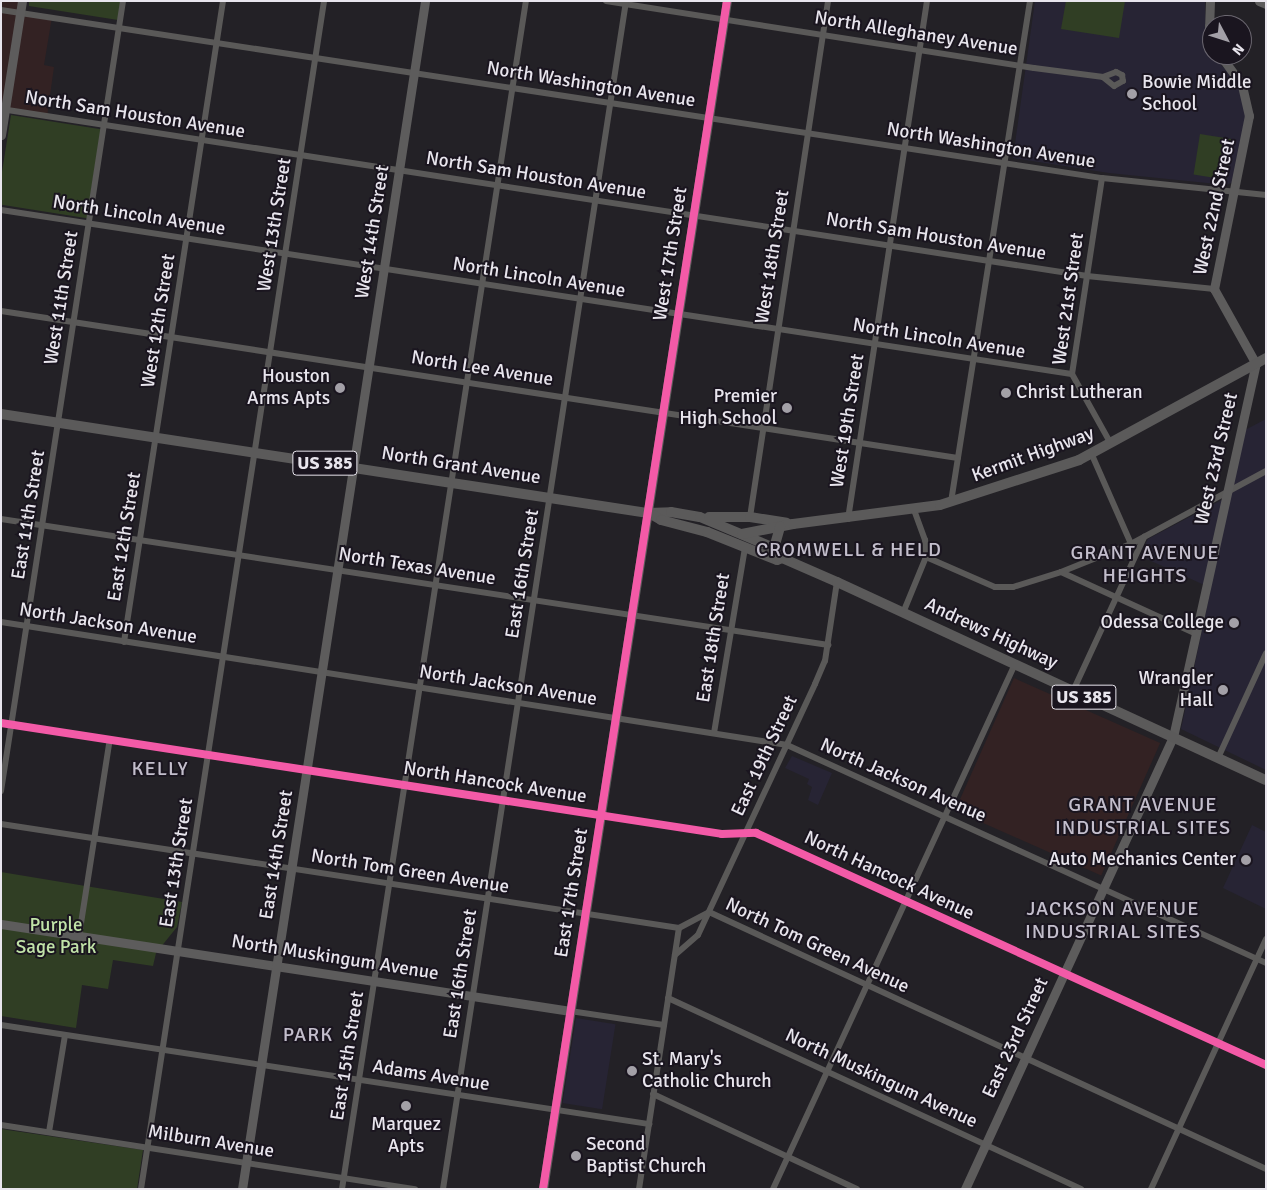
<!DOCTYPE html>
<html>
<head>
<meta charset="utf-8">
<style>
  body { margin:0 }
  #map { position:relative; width:1267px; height:1190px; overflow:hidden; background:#232126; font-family:Signika,sans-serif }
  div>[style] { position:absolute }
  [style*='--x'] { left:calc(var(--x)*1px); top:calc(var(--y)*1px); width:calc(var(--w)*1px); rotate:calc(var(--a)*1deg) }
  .commercial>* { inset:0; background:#332223; transform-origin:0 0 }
  .education>* { inset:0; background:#272434; transform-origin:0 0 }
  .green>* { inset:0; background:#303e24; transform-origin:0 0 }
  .street>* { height:6px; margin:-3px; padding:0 3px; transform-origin:3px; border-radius:3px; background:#5a5958 }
  .secondary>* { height:9px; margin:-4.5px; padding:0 4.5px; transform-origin:4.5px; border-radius:4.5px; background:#5d5c5c }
  .primary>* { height:10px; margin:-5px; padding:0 5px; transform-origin:5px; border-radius:5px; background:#5b5a5a }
  .cycleway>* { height:8px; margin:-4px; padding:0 4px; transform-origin:4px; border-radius:4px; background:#f35aa7 }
  .dots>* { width:14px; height:14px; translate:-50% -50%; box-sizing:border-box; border:2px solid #1a151f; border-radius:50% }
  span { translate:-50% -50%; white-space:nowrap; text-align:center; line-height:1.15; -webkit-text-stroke:4px #1a151f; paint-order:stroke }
  .shield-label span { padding:1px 4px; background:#1a151f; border:1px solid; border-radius:4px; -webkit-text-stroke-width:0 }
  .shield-label { font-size:18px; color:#e8e5ed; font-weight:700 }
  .street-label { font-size:19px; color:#e8e5ed }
  .poi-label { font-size:19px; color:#e8e5ed }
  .left { translate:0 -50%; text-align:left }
  .right { translate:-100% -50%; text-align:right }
  .park-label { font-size:19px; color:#c1e3a8 }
  .neighbourhood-label { font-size:20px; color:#c3becc; letter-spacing:1px }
  .frame { position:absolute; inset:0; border:2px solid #e8e5ed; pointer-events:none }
  .north { position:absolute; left:1202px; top:15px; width:50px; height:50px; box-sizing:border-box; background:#1a151f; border:1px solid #6c6871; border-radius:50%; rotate:130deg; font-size:14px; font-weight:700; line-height:20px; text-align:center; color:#e8e5ed }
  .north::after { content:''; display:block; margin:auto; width:18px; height:22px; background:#a3a0a7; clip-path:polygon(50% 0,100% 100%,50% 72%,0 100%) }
</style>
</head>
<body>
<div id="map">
  <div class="commercial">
    <div style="clip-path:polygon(1px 1px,22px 1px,21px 13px,52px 17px,44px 65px,54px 67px,47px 117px,5px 111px,1px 136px)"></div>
    <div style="left:1014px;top:678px;width:160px;height:145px;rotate:24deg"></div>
  </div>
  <div class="education">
    <div style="clip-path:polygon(1035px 1px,1205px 1px,1206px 31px,1212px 55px,1236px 81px,1247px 107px,1233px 182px,1227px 185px,1109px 173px,1013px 158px)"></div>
    <div style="clip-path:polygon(1266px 419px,1266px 770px,1181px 729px,1211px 588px,1140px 556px,1148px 539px,1231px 495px,1245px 430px)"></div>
    <div style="clip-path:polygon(792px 756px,832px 773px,818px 805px,808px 800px,812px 787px,807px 784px,809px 779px,785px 768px)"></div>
    <div style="clip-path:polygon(1252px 825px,1266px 832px,1266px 909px,1223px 888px)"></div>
    <div style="left:576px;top:1018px;width:40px;height:86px;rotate:9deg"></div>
  </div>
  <div class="green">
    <div style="clip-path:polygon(29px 1px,121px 1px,118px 20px,29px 6px)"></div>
    <div style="clip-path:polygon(1066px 1px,1125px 1px,1119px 38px,1061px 29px)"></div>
    <div style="left:11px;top:115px;width:91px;height:90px;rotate:9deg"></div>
    <div style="left:1200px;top:134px;width:33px;height:41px;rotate:9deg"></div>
    <div style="clip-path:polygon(1px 872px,182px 902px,177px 927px,156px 953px,153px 966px,113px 960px,108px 989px,82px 985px,76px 1028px,1px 1016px)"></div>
    <div style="clip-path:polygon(1px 1129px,143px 1150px,137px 1189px,1px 1189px)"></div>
  </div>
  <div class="street">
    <div style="--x:606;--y:1;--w:433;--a:8.9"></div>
    <div style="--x:1034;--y:68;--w:70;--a:7.4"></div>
    <div style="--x:1103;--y:77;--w:14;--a:-21"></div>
    <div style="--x:1116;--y:72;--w:7;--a:27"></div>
    <div style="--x:1122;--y:75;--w:6;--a:81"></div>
    <div style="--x:1123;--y:81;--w:10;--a:151"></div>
    <div style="--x:1114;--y:86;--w:14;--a:-141"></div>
    <div style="--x:1;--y:10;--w:1114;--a:8.68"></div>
    <div style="--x:1102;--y:178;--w:165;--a:5.9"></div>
    <div style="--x:1;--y:109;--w:1099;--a:8.74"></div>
    <div style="--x:1087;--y:276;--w:128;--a:5.8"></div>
    <div style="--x:1102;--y:178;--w:198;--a:98.7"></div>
    <div style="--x:1072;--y:374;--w:80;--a:60.9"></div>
    <div style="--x:1;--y:210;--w:1083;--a:8.71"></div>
    <div style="--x:1;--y:311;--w:968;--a:8.73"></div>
    <div style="--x:1092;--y:455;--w:97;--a:66.3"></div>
    <div style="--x:951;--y:502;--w:507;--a:-81.04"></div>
    <div style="--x:750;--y:517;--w:522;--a:-81.4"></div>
    <div style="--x:1;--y:519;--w:837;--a:8.66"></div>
    <div style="--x:848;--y:519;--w:524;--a:-81.33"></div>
    <div style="--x:926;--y:557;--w:75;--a:23.5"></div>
    <div style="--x:995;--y:587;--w:18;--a:0"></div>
    <div style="--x:1013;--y:587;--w:50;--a:-17.4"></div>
    <div style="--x:1061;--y:572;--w:75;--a:-21.8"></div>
    <div style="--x:1131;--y:544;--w:153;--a:-28.4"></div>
    <div style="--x:1061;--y:572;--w:146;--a:24.6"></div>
    <div style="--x:903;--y:613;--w:61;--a:-67.7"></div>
    <div style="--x:926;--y:557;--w:17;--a:-93"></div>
    <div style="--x:925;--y:540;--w:32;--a:-110"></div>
    <div style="--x:1;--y:622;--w:796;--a:8.89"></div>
    <div style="--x:787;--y:745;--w:526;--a:24.47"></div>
    <div style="--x:124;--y:642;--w:649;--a:-81.22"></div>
    <div style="--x:1073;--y:691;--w:170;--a:-65.2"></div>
    <div style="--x:1;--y:723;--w:729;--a:8.75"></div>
    <div style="--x:722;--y:834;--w:34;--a:-2"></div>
    <div style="--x:756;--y:833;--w:560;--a:24.46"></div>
    <div style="--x:714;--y:733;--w:189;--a:-80.5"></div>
    <div style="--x:1218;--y:758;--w:115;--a:-65.4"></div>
    <div style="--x:1;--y:791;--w:799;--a:-81.22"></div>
    <div style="--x:1;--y:824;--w:686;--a:8.72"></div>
    <div style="--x:679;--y:928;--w:34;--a:-28"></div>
    <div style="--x:709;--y:912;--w:613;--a:24.77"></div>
    <div style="--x:79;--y:936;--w:199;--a:-81.1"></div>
    <div style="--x:675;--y:955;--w:30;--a:-41"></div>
    <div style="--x:698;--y:935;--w:277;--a:-65"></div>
    <div style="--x:815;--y:684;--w:25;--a:-67"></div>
    <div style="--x:825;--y:661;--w:80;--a:-81.4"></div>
    <div style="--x:668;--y:998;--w:455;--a:24.8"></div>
    <div style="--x:570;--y:1011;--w:95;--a:8.5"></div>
    <div style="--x:1;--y:1025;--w:656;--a:8.69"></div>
    <div style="--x:653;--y:1094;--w:225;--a:25"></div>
    <div style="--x:1;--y:1125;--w:419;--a:8.8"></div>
    <div style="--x:49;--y:1132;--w:98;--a:-80.6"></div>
    <div style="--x:141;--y:1189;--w:1202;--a:-81.24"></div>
    <div style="--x:342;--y:1189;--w:1202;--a:-81.2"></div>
    <div style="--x:443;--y:1189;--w:1202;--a:-81.24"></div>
    <div style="--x:639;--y:1189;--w:264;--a:-81.3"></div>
    <div style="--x:773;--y:1189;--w:578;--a:-65.25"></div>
    <div style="--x:1151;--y:1189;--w:275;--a:-65.3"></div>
  </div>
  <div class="secondary">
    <div style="--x:1210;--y:1;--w:25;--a:92"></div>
    <div style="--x:1209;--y:26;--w:14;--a:78"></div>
    <div style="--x:1259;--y:1;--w:8;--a:23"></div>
    <div style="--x:1;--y:135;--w:136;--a:-81.1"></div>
    <div style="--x:1;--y:924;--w:576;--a:8.69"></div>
    <div style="--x:242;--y:1189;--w:1202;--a:-81.24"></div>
    <div style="--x:543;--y:1189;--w:1202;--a:-81.2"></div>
    <div style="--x:965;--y:1189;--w:498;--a:-65.3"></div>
    <div style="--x:1173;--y:737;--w:382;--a:-77.5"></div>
    <div style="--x:1256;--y:364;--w:86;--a:-119.2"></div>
    <div style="--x:1214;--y:289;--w:177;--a:-78.6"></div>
    <div style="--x:1249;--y:116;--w:32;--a:-103"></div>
    <div style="--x:1242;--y:85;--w:37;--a:-126"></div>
  </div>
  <div class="primary">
    <div style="--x:1;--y:414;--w:655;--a:8.7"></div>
    <div style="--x:648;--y:513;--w:23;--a:-2"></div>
    <div style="--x:671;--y:512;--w:29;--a:10"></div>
    <div style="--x:700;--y:517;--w:80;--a:22.7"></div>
    <div style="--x:774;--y:548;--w:13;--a:51"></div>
    <div style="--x:649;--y:513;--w:14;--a:30"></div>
    <div style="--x:661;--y:520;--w:48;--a:14.6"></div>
    <div style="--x:707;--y:532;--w:75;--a:21.8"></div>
    <div style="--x:777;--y:560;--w:5;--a:-22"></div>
    <div style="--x:782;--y:558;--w:60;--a:23.6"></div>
    <div style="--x:837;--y:582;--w:472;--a:24.8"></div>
    <div style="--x:709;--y:517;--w:41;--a:0"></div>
    <div style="--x:750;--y:517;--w:37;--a:9"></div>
    <div style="--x:742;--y:534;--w:52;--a:-11.1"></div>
    <div style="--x:793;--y:524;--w:148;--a:-7.4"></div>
    <div style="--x:940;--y:505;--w:146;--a:-17.9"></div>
    <div style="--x:1079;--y:460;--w:213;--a:-28.6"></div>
    <div style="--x:774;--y:548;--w:22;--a:-74"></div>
  </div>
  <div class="cycleway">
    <div style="--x:1;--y:723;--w:729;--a:8.75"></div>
    <div style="--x:722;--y:834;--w:34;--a:-2"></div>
    <div style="--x:756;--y:833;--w:560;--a:24.46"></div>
    <div style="--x:543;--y:1189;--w:1202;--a:-81.2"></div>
  </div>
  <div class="dots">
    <div style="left:1132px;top:94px;background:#a3a0a7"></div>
    <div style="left:340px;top:388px;background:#a3a0a7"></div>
    <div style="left:1006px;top:393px;background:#a3a0a7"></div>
    <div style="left:787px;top:408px;background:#a3a0a7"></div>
    <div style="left:1234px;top:623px;background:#a3a0a7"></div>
    <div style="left:1223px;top:690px;background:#a3a0a7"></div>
    <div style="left:1246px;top:860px;background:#a3a0a7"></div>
    <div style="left:632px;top:1071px;background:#a3a0a7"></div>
    <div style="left:406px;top:1106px;background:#a3a0a7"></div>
    <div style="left:576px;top:1156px;background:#a3a0a7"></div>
  </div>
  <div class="shield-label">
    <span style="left:325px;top:463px">US 385</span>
    <span style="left:1084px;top:697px">US 385</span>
  </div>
  <div class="street-label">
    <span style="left:916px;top:34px;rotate:9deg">North Alleghaney Avenue</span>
    <span style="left:591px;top:85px;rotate:9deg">North Washington Avenue</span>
    <span style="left:135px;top:115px;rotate:9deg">North Sam Houston Avenue</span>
    <span style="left:991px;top:146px;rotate:9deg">North Washington Avenue</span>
    <span style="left:536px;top:176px;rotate:9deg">North Sam Houston Avenue</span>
    <span style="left:1215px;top:207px;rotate:-78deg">West 22nd Street</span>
    <span style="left:139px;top:216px;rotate:9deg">North Lincoln Avenue</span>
    <span style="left:275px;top:225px;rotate:-81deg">West 13th Street</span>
    <span style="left:373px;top:232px;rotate:-81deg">West 14th Street</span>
    <span style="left:936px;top:237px;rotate:9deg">North Sam Houston Avenue</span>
    <span style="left:671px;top:254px;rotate:-81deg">West 17th Street</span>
    <span style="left:773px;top:257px;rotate:-81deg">West 18th Street</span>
    <span style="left:539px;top:278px;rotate:9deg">North Lincoln Avenue</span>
    <span style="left:62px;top:298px;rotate:-81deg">West 11th Street</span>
    <span style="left:1069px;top:299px;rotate:-82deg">West 21st Street</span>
    <span style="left:159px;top:321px;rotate:-81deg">West 12th Street</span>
    <span style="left:939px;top:339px;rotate:9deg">North Lincoln Avenue</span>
    <span style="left:482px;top:369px;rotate:9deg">North Lee Avenue</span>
    <span style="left:848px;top:421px;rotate:-81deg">West 19th Street</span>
    <span style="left:1033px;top:455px;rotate:-20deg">Kermit Highway</span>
    <span style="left:1217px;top:459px;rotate:-77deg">West 23rd Street</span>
    <span style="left:461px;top:466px;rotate:9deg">North Grant Avenue</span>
    <span style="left:29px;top:515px;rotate:-81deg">East 11th Street</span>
    <span style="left:125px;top:537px;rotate:-81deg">East 12th Street</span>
    <span style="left:417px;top:567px;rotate:9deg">North Texas Avenue</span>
    <span style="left:523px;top:574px;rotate:-81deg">East 16th Street</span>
    <span style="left:108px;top:624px;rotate:9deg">North Jackson Avenue</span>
    <span style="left:991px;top:634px;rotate:25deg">Andrews Highway</span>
    <span style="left:714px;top:638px;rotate:-81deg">East 18th Street</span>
    <span style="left:508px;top:686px;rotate:9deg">North Jackson Avenue</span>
    <span style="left:765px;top:756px;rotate:-65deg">East 19th Street</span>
    <span style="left:903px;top:781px;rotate:24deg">North Jackson Avenue</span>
    <span style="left:495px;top:783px;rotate:9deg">North Hancock Avenue</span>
    <span style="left:277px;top:855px;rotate:-81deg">East 14th Street</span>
    <span style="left:177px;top:863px;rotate:-81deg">East 13th Street</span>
    <span style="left:410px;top:872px;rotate:9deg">North Tom Green Avenue</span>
    <span style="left:889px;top:876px;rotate:25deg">North Hancock Avenue</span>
    <span style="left:572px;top:893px;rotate:-81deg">East 17th Street</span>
    <span style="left:817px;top:946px;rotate:25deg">North Tom Green Avenue</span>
    <span style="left:335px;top:958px;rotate:9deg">North Muskingum Avenue</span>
    <span style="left:461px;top:974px;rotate:-81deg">East 16th Street</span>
    <span style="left:1016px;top:1038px;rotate:-65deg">East 23rd Street</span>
    <span style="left:348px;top:1056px;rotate:-81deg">East 15th Street</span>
    <span style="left:431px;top:1076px;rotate:9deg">Adams Avenue</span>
    <span style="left:881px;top:1079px;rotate:25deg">North Muskingum Avenue</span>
    <span style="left:211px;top:1142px;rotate:9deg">Milburn Avenue</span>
  </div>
  <div class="poi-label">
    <span class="left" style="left:1142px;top:94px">Bowie Middle<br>School</span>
    <span class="right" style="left:330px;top:388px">Houston<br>Arms Apts</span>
    <span class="left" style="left:1016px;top:393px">Christ Lutheran</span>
    <span class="right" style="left:777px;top:408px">Premier<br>High School</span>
    <span class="right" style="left:1224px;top:623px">Odessa College</span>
    <span class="right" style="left:1213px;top:690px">Wrangler<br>Hall</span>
    <span class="right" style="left:1236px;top:860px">Auto Mechanics Center</span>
    <span class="left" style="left:642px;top:1071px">St. Mary's<br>Catholic Church</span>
    <span style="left:406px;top:1136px">Marquez<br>Apts</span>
    <span class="left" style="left:586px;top:1156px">Second<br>Baptist Church</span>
  </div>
  <div class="park-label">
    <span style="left:56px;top:937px">Purple<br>Sage Park</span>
  </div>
  <div class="neighbourhood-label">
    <span style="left:849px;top:549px">CROMWELL &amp; HELD</span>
    <span style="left:1145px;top:564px">GRANT AVENUE<br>HEIGHTS</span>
    <span style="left:160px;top:768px">KELLY</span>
    <span style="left:1143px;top:816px">GRANT AVENUE<br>INDUSTRIAL SITES</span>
    <span style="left:1113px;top:920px">JACKSON AVENUE<br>INDUSTRIAL SITES</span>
    <span style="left:308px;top:1034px">PARK</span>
  </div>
  <div class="frame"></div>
  <div class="north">N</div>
</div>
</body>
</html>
